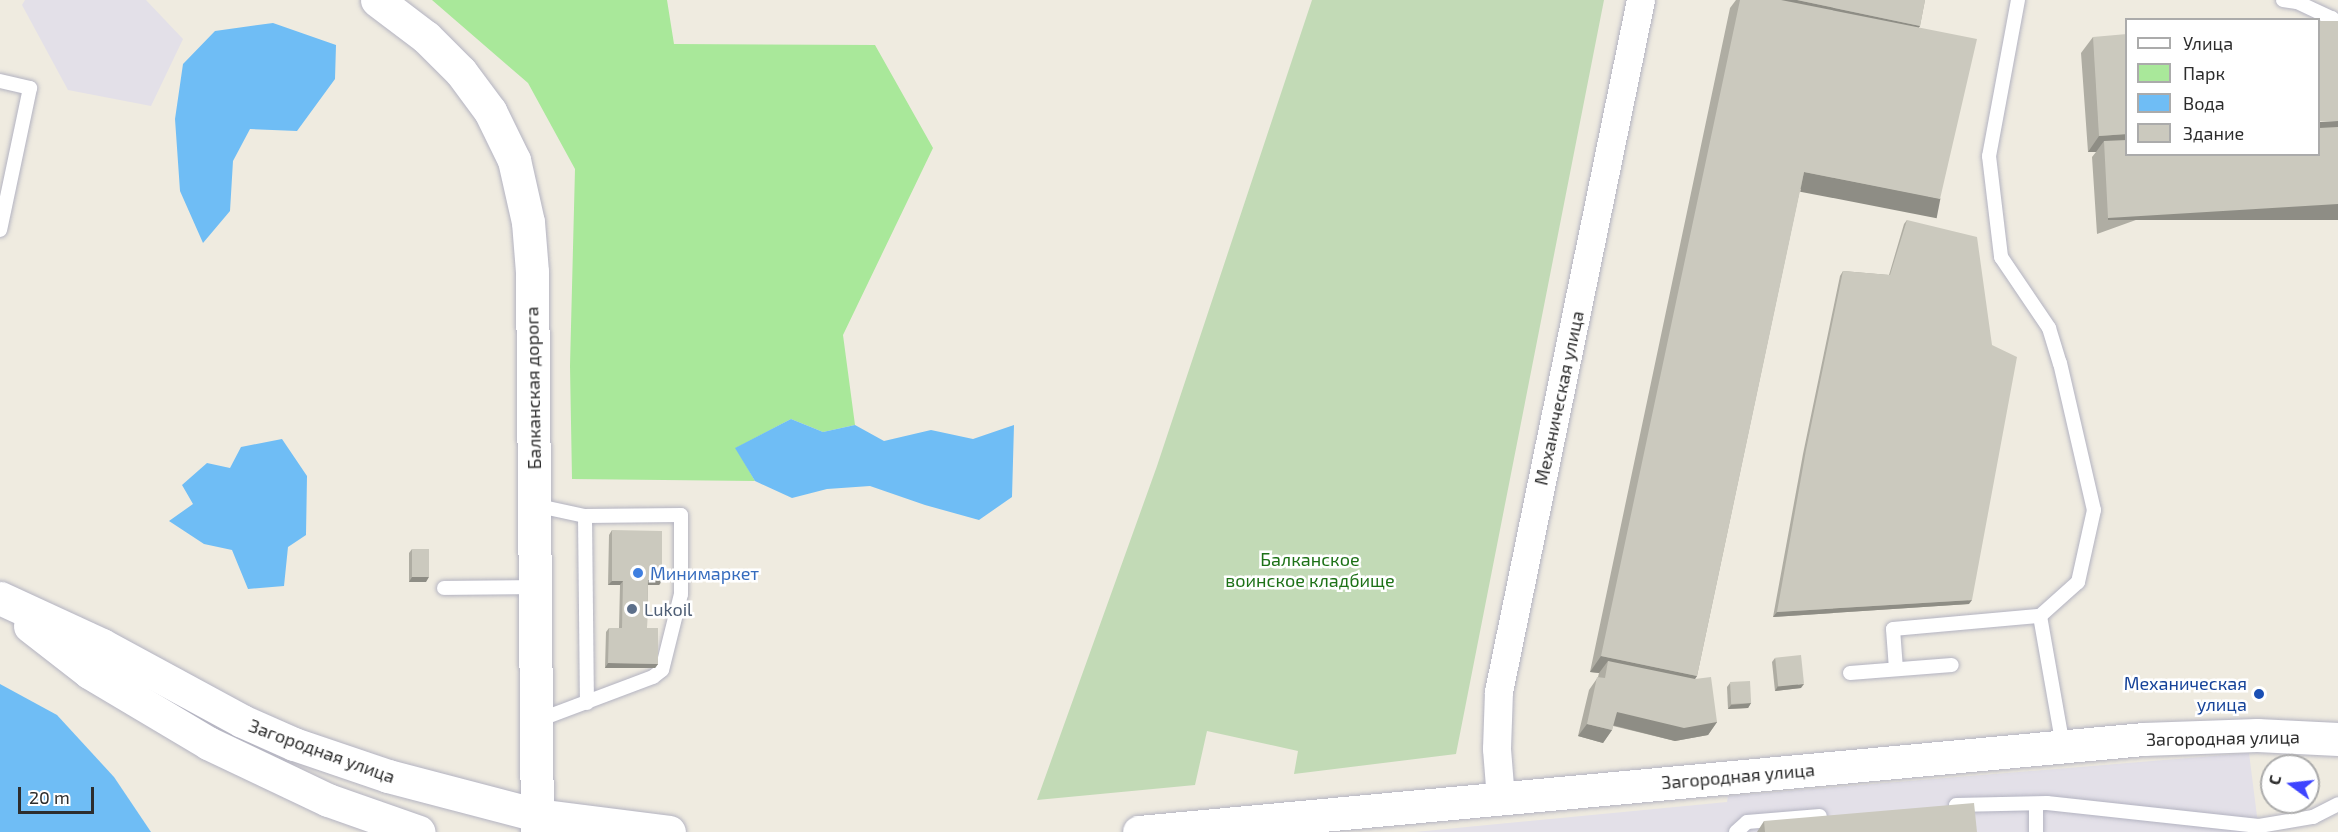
<!DOCTYPE html>
<html>
<head>
<meta charset="utf-8">
<style>
  body { margin:0 }
  #map { position:relative; width:2338px; height:832px; overflow:hidden; background:#efebe0; font-family:"Exo 2",sans-serif }
  div>[style] { position:absolute }
  [style*='--x'] { left:calc(var(--x)*1px); top:calc(var(--y)*1px); width:calc(var(--w)*1px); rotate:calc(var(--a)*1deg) }
  .industrial>* { inset:0; background:#e3e0e8 }
  .green>* { inset:0; background:#a9e89a }
  .cemetery>* { inset:0; background:#c2dab6 }
  .water>* { inset:0; background:#6fbdf5 }
  .roads { filter:drop-shadow(0 0 2px #b3b3c1) drop-shadow(0 0 2px #b3b3c1) }
  .service>* { height:14px; margin:-7px; padding:0 7px; transform-origin:7px; border-radius:7px; background:#fff }
  .minor>* { height:28px; margin:-14px; padding:0 14px; transform-origin:14px; border-radius:14px; background:#fff }
  .tertiary>* { height:33px; margin:-16.5px; padding:0 16.5px; transform-origin:16.5px; border-radius:16.5px; background:#fff }
  .secondary>* { height:33px; margin:-16.5px; padding:0 16.5px; transform-origin:16.5px; border-radius:16.5px; background:#fff }
  .wall>* { inset:0; background:#afada3 }
  .shaded-wall>* { inset:0; background:#8e8d85; transform-origin:0 0 }
  .building>* { inset:0; background:#cbc9be; transform-origin:0 0 }
  .dots>* { width:16px; height:16px; translate:-50% -50%; box-sizing:border-box; border:3px solid #fff; border-radius:50% }
  span { translate:-50% -50%; white-space:nowrap; text-align:center; line-height:1.15; -webkit-text-stroke:5px #fff; paint-order:stroke }
  .street-label { font-size:18px; color:#2d2d2d }
  .park-label { font-size:18px; color:#1d7117 }
  .shop-label { font-size:18px; color:#366cbe }
  .left { translate:0 -50%; text-align:left }
  .service-label { font-size:18px; color:#4e5e75 }
  .transit-label { font-size:18px; color:#164399 }
  .right { translate:-100% -50%; text-align:right }
  .legend { position:absolute; left:2125px; top:18px; width:195px; height:138px; box-sizing:border-box; background:#fff; border:2px solid #ababab; margin:0; padding:8px 10px; list-style:none; font-size:18px; color:#2d2d2d }
  .legend li { display:flex; align-items:center; gap:12px; height:30px }
  .legend b { width:30px; border:2px solid #ababab }
  .north { position:absolute; left:2260px; top:754px; width:60px; height:60px; box-sizing:border-box; background:#fff; border:2px solid #ababab; border-radius:50%; rotate:285deg; font-size:16px; font-weight:700; line-height:24px; text-align:center; color:#2d2d2d }
  .north::after { content:''; display:block; margin:auto; width:21px; height:27px; background:#3d44ff; clip-path:polygon(50% 0,100% 100%,50% 72%,0 100%) }
  .scale { position:absolute; left:18px; top:787px; width:76px; height:27px; box-sizing:border-box; border:3px solid #2d2d2d; border-top:0; padding-left:8px; font-size:18px; line-height:21px; white-space:nowrap; color:#2d2d2d; -webkit-text-stroke:4px #fff; paint-order:stroke }
</style>
</head>
<body>
<div id="map">
  <div class="industrial">
    <div style="clip-path:polygon(25px 0,146px 0,183px 39px,151px 106px,68px 90px,22px 5px)"></div>
    <div style="clip-path:polygon(2249px 753px,2259px 832px,1415px 832px,1727px 802px,1728px 796px)"></div>
  </div>
  <div class="green">
    <div style="clip-path:polygon(432px 0,667px 0,674px 44px,875px 45px,933px 148px,843px 335px,855px 425px,823px 432px,791px 419px,736px 448px,755px 481px,572px 479px,570px 366px,575px 169px,528px 83px)"></div>
  </div>
  <div class="cemetery">
    <div style="clip-path:polygon(1312px 0,1604px 0,1456px 754px,1294px 774px,1298px 751px,1207px 731px,1195px 785px,1037px 800px,1157px 466px)"></div>
  </div>
  <div class="water">
    <div style="clip-path:polygon(273px 23px,336px 45px,335px 79px,297px 131px,250px 129px,233px 161px,230px 211px,203px 243px,180px 191px,175px 119px,183px 64px,215px 31px)"></div>
    <div style="clip-path:polygon(791px 419px,823px 432px,855px 425px,884px 441px,931px 430px,973px 439px,1014px 425px,1012px 497px,979px 520px,925px 505px,870px 486px,827px 489px,792px 498px,755px 481px,735px 448px)"></div>
    <div style="clip-path:polygon(282px 439px,307px 476px,306px 535px,288px 547px,284px 586px,248px 589px,232px 550px,204px 544px,169px 521px,193px 504px,182px 485px,207px 463px,230px 468px,241px 447px)"></div>
    <div style="clip-path:polygon(0 684px,57px 715px,114px 777px,151px 832px,0 832px)"></div>
  </div>
  <div class="roads">
    <div class="service">
      <div style="--x:2018;--y:0;--w:159;--a:100.5"></div>
      <div style="--x:1989;--y:156;--w:102;--a:83.2"></div>
      <div style="--x:2001;--y:257;--w:86;--a:55.9"></div>
      <div style="--x:2049;--y:328;--w:37;--a:73"></div>
      <div style="--x:2060;--y:363;--w:151;--a:77"></div>
      <div style="--x:2094;--y:510;--w:74;--a:102.5"></div>
      <div style="--x:2078;--y:582;--w:51;--a:138.2"></div>
      <div style="--x:2040;--y:616;--w:132;--a:80"></div>
      <div style="--x:2283;--y:0;--w:14;--a:8"></div>
      <div style="--x:2297;--y:2;--w:38;--a:25"></div>
      <div style="--x:2332;--y:18;--w:8;--a:45"></div>
      <div style="--x:0;--y:81;--w:31;--a:13"></div>
      <div style="--x:30;--y:88;--w:145;--a:101.9"></div>
      <div style="--x:534;--y:505;--w:52;--a:12.2"></div>
      <div style="--x:585;--y:516;--w:96;--a:-0.6"></div>
      <div style="--x:681;--y:515;--w:79;--a:90"></div>
      <div style="--x:681;--y:594;--w:78;--a:104"></div>
      <div style="--x:662;--y:670;--w:11;--a:142"></div>
      <div style="--x:653;--y:677;--w:125;--a:159.4"></div>
      <div style="--x:585;--y:516;--w:187;--a:89.4"></div>
      <div style="--x:444;--y:588;--w:91;--a:-0.6"></div>
      <div style="--x:1896;--y:669;--w:40;--a:-94.3"></div>
      <div style="--x:1893;--y:629;--w:148;--a:-5.1"></div>
      <div style="--x:1850;--y:673;--w:102;--a:-4.5"></div>
      <div style="--x:2036;--y:804;--w:28;--a:90"></div>
      <div style="--x:1956;--y:805;--w:91;--a:-1.3"></div>
      <div style="--x:2047;--y:803;--w:213;--a:6.2"></div>
      <div style="--x:2259;--y:826;--w:55;--a:-9.5"></div>
      <div style="--x:2313;--y:817;--w:28;--a:-27"></div>
      <div style="--x:1736;--y:832;--w:15;--a:-42"></div>
      <div style="--x:1747;--y:822;--w:73;--a:-4.7"></div>
    </div>
    <div class="minor">
      <div style="--x:1501;--y:799;--w:50;--a:-94.6"></div>
      <div style="--x:1497;--y:749;--w:57;--a:-88"></div>
      <div style="--x:1499;--y:692;--w:706;--a:-78.4"></div>
    </div>
    <div class="tertiary">
      <div style="--x:377;--y:0;--w:61;--a:37.1"></div>
      <div style="--x:426;--y:37;--w:49;--a:45"></div>
      <div style="--x:461;--y:72;--w:49;--a:53.4"></div>
      <div style="--x:490;--y:111;--w:55;--a:63.9"></div>
      <div style="--x:514;--y:160;--w:64;--a:77.3"></div>
      <div style="--x:528;--y:222;--w:50;--a:85.4"></div>
      <div style="--x:532;--y:272;--w:560;--a:89.49"></div>
    </div>
    <div class="secondary">
      <div style="--x:0;--y:598;--w:112;--a:24.7"></div>
      <div style="--x:102;--y:645;--w:159;--a:28.5"></div>
      <div style="--x:242;--y:721;--w:57;--a:23.9"></div>
      <div style="--x:294;--y:744;--w:99;--a:18.8"></div>
      <div style="--x:388;--y:776;--w:154;--a:14.7"></div>
      <div style="--x:537;--y:815;--w:133;--a:7.3"></div>
      <div style="--x:30;--y:626;--w:75;--a:37.9"></div>
      <div style="--x:89;--y:672;--w:139;--a:30.8"></div>
      <div style="--x:208;--y:743;--w:133;--a:25.4"></div>
      <div style="--x:328;--y:800;--w:96;--a:19.4"></div>
      <div style="--x:1139;--y:832;--w:1008;--a:-5.29"></div>
      <div style="--x:2143;--y:739;--w:114;--a:-2"></div>
      <div style="--x:2257;--y:735;--w:81;--a:2.8"></div>
    </div>
  </div>
  <div class="wall">
    <div style="clip-path:polygon(1736px 0,1925px 0,1920px 26px,1919px 27px,1929px 215px,1800px 189px,1697px 676px,1695px 679px,1717px 722px,1708px 735px,1675px 741px,1613px 726px,1612px 730px,1603px 743px,1578px 736px,1589px 690px,1598px 677px,1599px 673px,1590px 672px,1730px 8px)"></div>
    <div style="clip-path:polygon(2093px 37px,2319px 154px,2097px 234px,2092px 157px,2096px 152px,2088px 152px,2081px 53px)"></div>
    <div style="clip-path:polygon(1907px 220px,1969px 604px,1773px 617px,1803px 454px,1840px 276px,1843px 271px,1889px 275px,1904px 224px)"></div>
    <div style="clip-path:polygon(612px 530px,662px 581px,659px 585px,648px 585px,647px 628px,658px 664px,655px 668px,605px 668px,606px 632px,609px 628px,619px 628px,620px 585px,608px 585px,609px 535px)"></div>
    <div style="clip-path:polygon(412px 549px,426px 582px,409px 582px,409px 553px)"></div>
    <div style="clip-path:polygon(1775px 658px,1801px 688px,1775px 691px,1772px 662px)"></div>
    <div style="clip-path:polygon(1730px 683px,1751px 703px,1748px 708px,1728px 709px,1727px 687px)"></div>
    <div style="clip-path:polygon(1764px 821px,1977px 832px,1757px 832px)"></div>
  </div>
  <div class="shaded-wall">
    <div style="clip-path:polygon(1772px 0,1797px 0,1920px 26px,1917px 30px)"></div>
    <div style="clip-path:polygon(2338px 121px,2338px 132px,2319px 137px,2319px 122px)"></div>
    <div style="clip-path:polygon(2127px 134px,2127px 150px,2104px 141px,2096px 152px,2088px 152px,2099px 136px)"></div>
    <div style="left:1804px;top:172px;width:139px;height:20px;rotate:11deg"></div>
    <div style="left:2338px;top:204px;width:16px;height:230px;rotate:90deg"></div>
    <div style="clip-path:polygon(412px 577px,429px 577px,426px 582px,409px 582px)"></div>
    <div style="clip-path:polygon(648px 580px,662px 581px,659px 585px,644px 585px)"></div>
    <div style="clip-path:polygon(612px 581px,623px 581px,620px 585px,608px 585px)"></div>
    <div style="clip-path:polygon(1972px 600px,1969px 604px,1773px 617px,1777px 612px)"></div>
    <div style="clip-path:polygon(1601px 656px,1697px 676px,1686px 692px,1608px 661px,1599px 673px,1590px 672px)"></div>
    <div style="clip-path:polygon(608px 663px,658px 664px,655px 668px,605px 668px)"></div>
    <div style="clip-path:polygon(1804px 684px,1801px 688px,1775px 691px,1778px 686px)"></div>
    <div style="clip-path:polygon(1751px 703px,1748px 708px,1728px 709px,1731px 705px)"></div>
    <div style="clip-path:polygon(1617px 712px,1717px 722px,1708px 735px,1675px 741px,1608px 724px)"></div>
    <div style="clip-path:polygon(1587px 724px,1612px 730px,1603px 743px,1578px 736px)"></div>
  </div>
  <div class="building">
    <div style="clip-path:polygon(1740px 0,1781px 0,1977px 39px,1940px 199px,1804px 172px,1697px 676px,1601px 656px)"></div>
    <div style="clip-path:polygon(1797px 0,1925px 0,1920px 26px)"></div>
    <div style="left:2338px;top:21px;width:100px;height:19px;rotate:90deg"></div>
    <div style="clip-path:polygon(2127px 34px,2127px 134px,2099px 136px,2093px 37px)"></div>
    <div style="clip-path:polygon(2338px 127px,2338px 204px,2108px 218px,2104px 141px,2127px 140px,2127px 154px,2319px 154px,2319px 128px)"></div>
    <div style="clip-path:polygon(1907px 220px,1977px 237px,1992px 345px,2017px 357px,1972px 600px,1777px 612px,1806px 450px,1843px 271px,1890px 275px)"></div>
    <div style="clip-path:polygon(612px 530px,662px 531px,662px 581px,648px 580px,647px 628px,658px 628px,658px 664px,608px 663px,609px 628px,622px 628px,623px 581px,612px 581px)"></div>
    <div style="left:412px;top:549px;width:17px;height:28px"></div>
    <div style="left:1801px;top:655px;width:29px;height:26px;rotate:84deg"></div>
    <div style="clip-path:polygon(1608px 661px,1695px 679px,1711px 677px,1717px 722px,1684px 728px,1617px 712px,1612px 730px,1587px 724px,1597px 677px,1605px 678px)"></div>
    <div style="left:1750px;top:681px;width:22px;height:20px;rotate:87deg"></div>
    <div style="clip-path:polygon(1974px 803px,1977px 832px,1765px 832px,1764px 821px)"></div>
  </div>
  <div class="dots">
    <div style="left:638px;top:573px;background:#3f7fe0"></div>
    <div style="left:632px;top:609px;background:#5c6f8a"></div>
    <div style="left:2259px;top:694px;background:#1a4fb4"></div>
  </div>
  <div class="street-label">
    <span style="left:533px;top:388px;rotate:-91deg">Балканская дорога</span>
    <span style="left:1559px;top:398px;rotate:-78deg">Механическая улица</span>
    <span style="left:2223px;top:738px;rotate:-1deg">Загородная улица</span>
    <span style="left:322px;top:751px;rotate:20deg">Загородная улица</span>
    <span style="left:1738px;top:776px;rotate:-5deg">Загородная улица</span>
  </div>
  <div class="park-label">
    <span style="left:1310px;top:570px">Балканское<br>воинское кладбище</span>
  </div>
  <div class="shop-label">
    <span class="left" style="left:650px;top:573px">Минимаркет</span>
  </div>
  <div class="service-label">
    <span class="left" style="left:644px;top:609px">Lukoil</span>
  </div>
  <div class="transit-label">
    <span class="right" style="left:2247px;top:694px">Механическая<br>улица</span>
  </div>
  <ul class="legend">
  <li><b style="height:8px;background:#fff"></b>Улица</li>
  <li><b style="height:16px;background:#a9e89a"></b>Парк</li>
  <li><b style="height:16px;background:#6fbdf5"></b>Вода</li>
  <li><b style="height:16px;background:#cbc9be"></b>Здание</li>
  </ul>
  <div class="north">С</div>
  <div class="scale">20 m</div>
</div>
</body>
</html>
